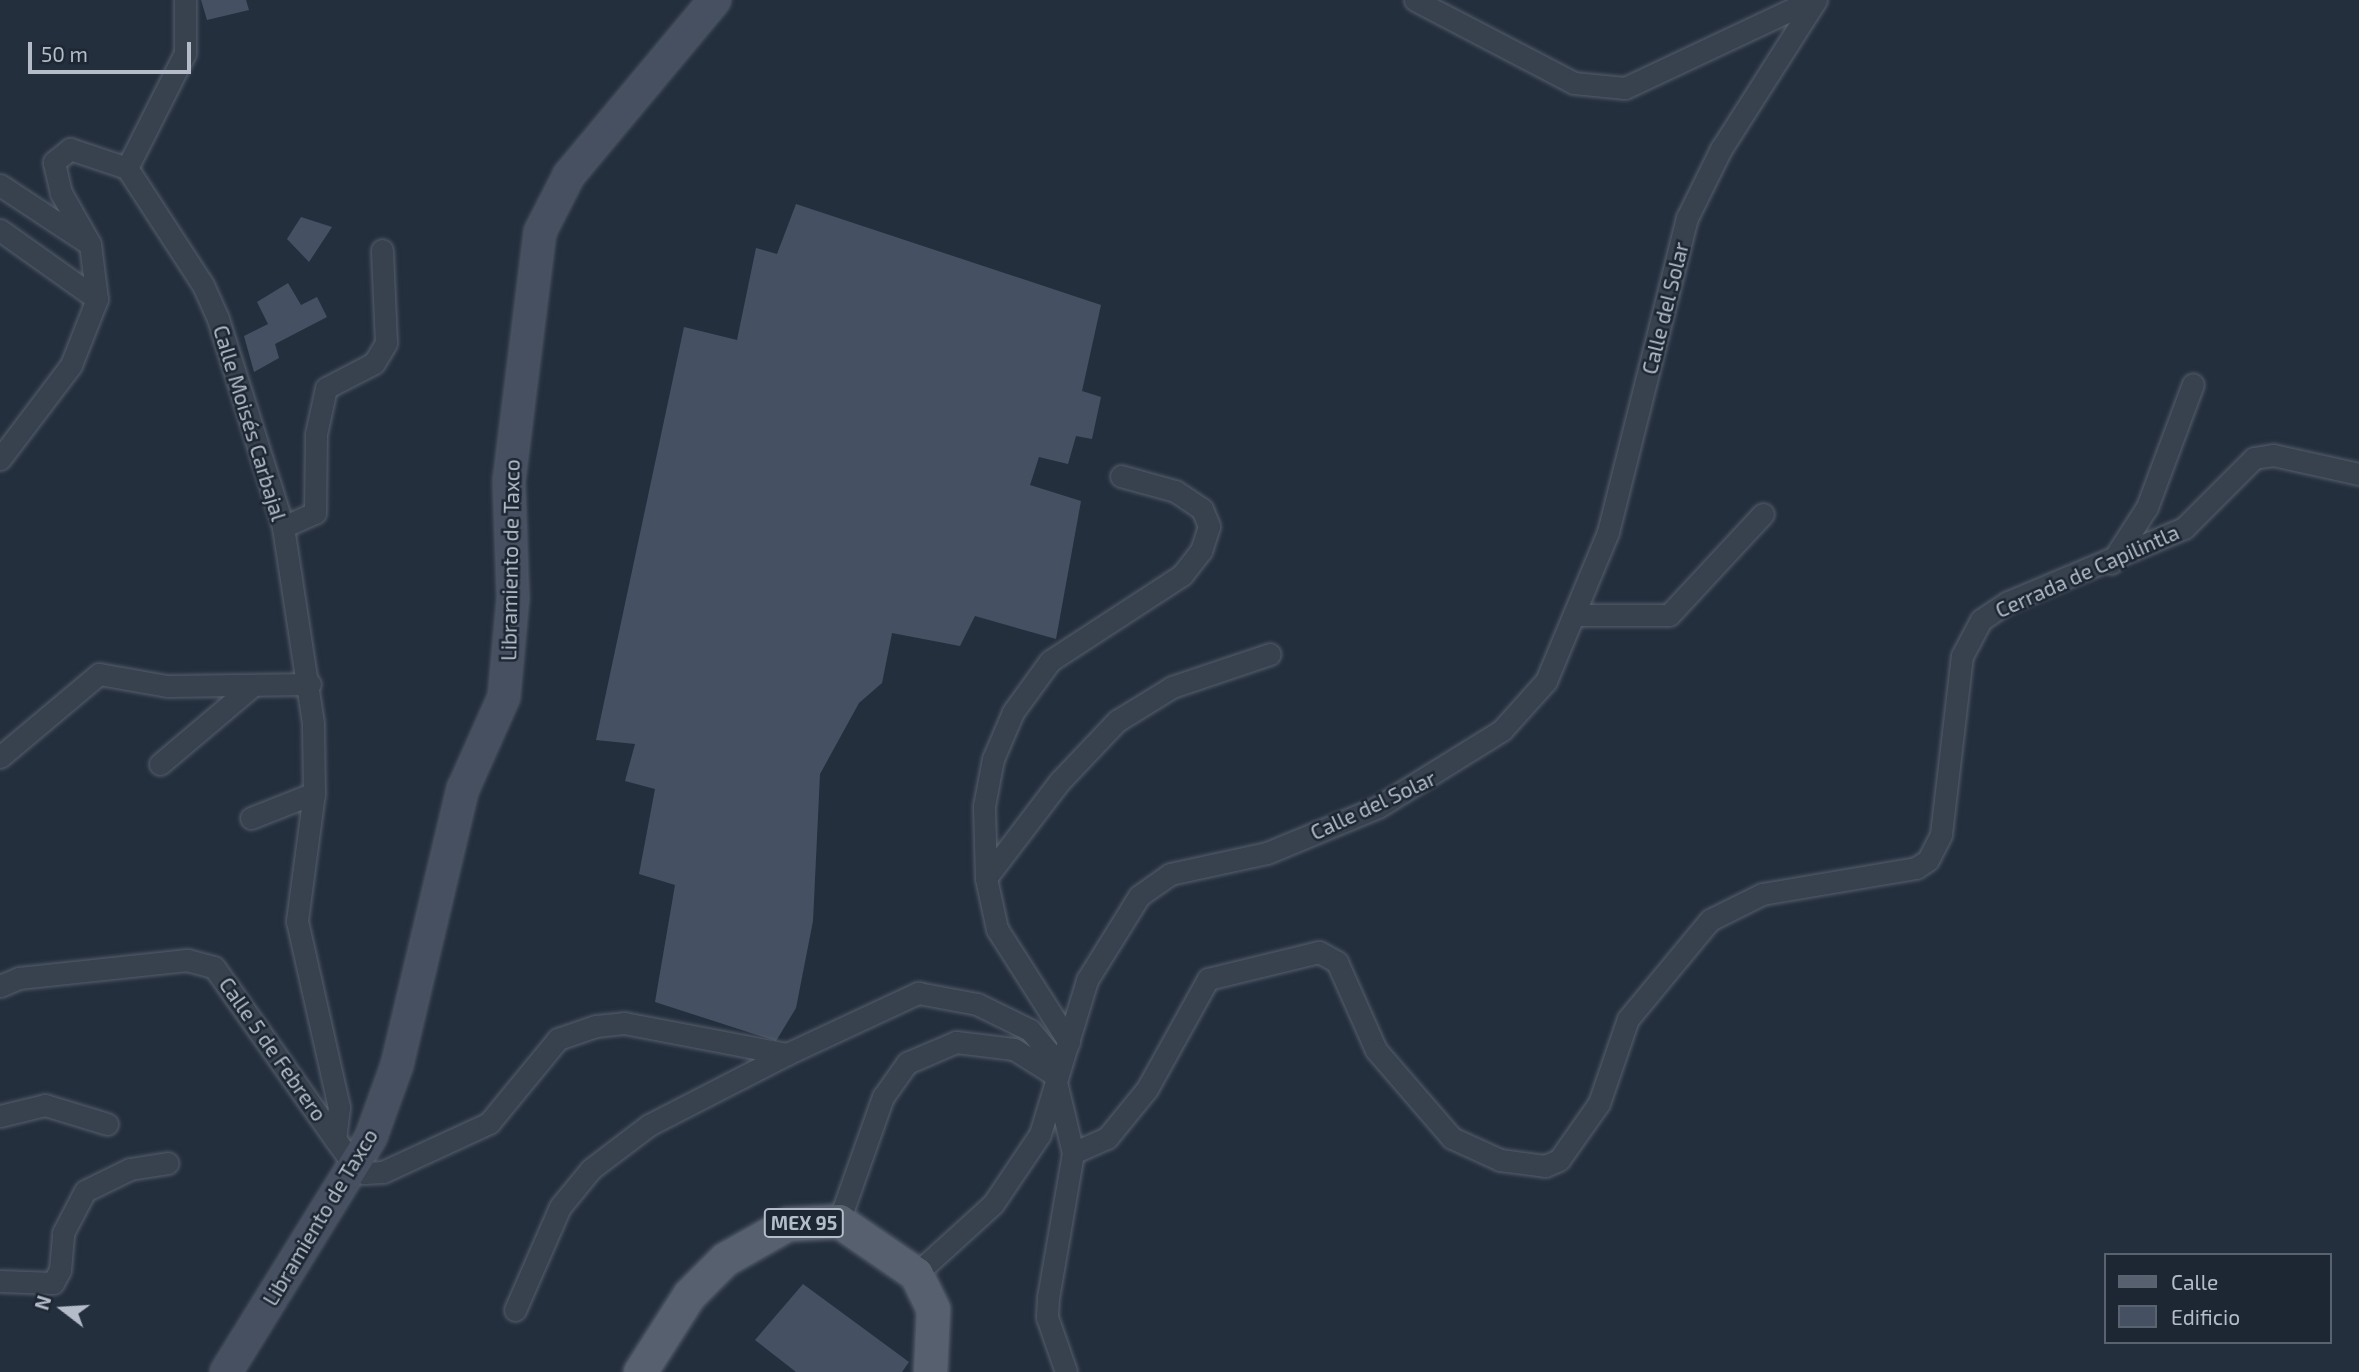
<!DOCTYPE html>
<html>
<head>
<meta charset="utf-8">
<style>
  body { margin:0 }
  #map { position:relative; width:2359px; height:1372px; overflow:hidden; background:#242f3e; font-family:"Exo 2",sans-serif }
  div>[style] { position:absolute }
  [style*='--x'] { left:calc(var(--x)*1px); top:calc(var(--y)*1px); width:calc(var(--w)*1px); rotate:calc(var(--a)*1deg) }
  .building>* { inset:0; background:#455162 }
  .roads { filter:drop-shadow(0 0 2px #565f6c) drop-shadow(0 0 2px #565f6c) }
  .minor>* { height:21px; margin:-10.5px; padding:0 10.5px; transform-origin:10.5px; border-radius:10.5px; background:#38414e }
  .secondary>* { height:30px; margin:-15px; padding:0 15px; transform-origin:15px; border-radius:15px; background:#465061 }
  .primary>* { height:33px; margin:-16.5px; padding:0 16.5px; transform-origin:16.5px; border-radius:16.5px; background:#56606e }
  span { translate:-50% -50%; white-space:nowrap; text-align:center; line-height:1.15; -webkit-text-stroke:5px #1d2633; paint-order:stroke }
  .shield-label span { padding:2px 5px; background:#1d2633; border:2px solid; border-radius:5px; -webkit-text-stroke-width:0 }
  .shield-label { font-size:19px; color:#b4bcc9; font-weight:700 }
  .street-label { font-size:21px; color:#b4bcc9 }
  .legend { position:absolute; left:2104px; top:1253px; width:228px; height:91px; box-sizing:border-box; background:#1d2633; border:2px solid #59626f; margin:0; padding:9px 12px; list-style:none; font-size:21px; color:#b4bcc9 }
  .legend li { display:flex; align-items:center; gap:14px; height:35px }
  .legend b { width:35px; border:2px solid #59626f }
  .north { position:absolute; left:28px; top:1274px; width:70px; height:70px; -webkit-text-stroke:5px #1d2633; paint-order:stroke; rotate:287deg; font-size:19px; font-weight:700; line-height:28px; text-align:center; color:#b4bcc9 }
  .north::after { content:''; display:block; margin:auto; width:24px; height:32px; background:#b4bcc9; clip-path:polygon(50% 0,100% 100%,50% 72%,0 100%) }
  .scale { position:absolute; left:28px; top:42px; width:163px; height:32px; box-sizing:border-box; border:4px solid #b4bcc9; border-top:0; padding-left:9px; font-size:21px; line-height:24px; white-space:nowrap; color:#b4bcc9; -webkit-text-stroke:5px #1d2633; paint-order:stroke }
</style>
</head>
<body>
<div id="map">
  <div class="building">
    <div style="clip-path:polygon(201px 0,246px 0,249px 10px,207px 20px)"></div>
    <div style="clip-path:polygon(796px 204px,1101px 305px,1082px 391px,1101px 397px,1092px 439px,1076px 436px,1068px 464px,1039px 457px,1030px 485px,1081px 501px,1056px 639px,975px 616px,960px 646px,892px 633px,882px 683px,859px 703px,820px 774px,813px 921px,796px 1008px,776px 1041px,655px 1002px,675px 885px,639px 874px,655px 789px,625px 781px,635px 744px,596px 740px,684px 327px,737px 340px,756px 248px,777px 254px)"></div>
    <div style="clip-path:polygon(301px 217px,332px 227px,309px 262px,287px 239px)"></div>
    <div style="clip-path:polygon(288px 283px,301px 305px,317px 297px,327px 317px,275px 344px,279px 358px,254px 372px,244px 336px,268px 324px,257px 302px)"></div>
    <div style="clip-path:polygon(803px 1284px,909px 1362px,902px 1372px,796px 1372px,755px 1340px)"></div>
  </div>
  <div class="roads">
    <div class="minor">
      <div style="--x:1415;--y:0;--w:179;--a:27.6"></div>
      <div style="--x:1574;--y:83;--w:51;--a:5.6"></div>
      <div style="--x:1625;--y:88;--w:207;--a:-25.2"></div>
      <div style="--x:127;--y:168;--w:140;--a:57"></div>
      <div style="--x:203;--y:285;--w:37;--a:66"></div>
      <div style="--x:218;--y:319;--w:218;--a:72.6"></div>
      <div style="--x:283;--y:527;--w:199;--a:81.3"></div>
      <div style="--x:313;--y:724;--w:69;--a:89.2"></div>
      <div style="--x:314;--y:793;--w:129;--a:97.6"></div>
      <div style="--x:297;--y:921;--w:191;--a:77.3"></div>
      <div style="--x:339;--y:1107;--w:32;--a:97"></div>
      <div style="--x:335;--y:1139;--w:32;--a:54"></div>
      <div style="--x:354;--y:1165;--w:13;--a:39"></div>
      <div style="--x:364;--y:1173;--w:19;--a:-3"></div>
      <div style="--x:383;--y:1172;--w:117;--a:-24.8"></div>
      <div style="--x:489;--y:1123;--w:109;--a:-50.6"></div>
      <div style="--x:558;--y:1039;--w:40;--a:-18.9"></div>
      <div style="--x:596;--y:1026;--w:28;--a:-6"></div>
      <div style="--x:624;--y:1023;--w:166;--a:10.8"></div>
      <div style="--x:787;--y:1054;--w:145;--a:-25"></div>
      <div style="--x:918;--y:993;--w:60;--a:10.6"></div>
      <div style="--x:977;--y:1004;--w:59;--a:26.1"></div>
      <div style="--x:1030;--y:1030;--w:30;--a:50"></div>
      <div style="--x:1049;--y:1053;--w:103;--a:76.5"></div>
      <div style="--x:1073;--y:1153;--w:146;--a:99.8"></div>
      <div style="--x:1048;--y:1297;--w:20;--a:93"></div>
      <div style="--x:1047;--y:1317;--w:58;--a:70.9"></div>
      <div style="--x:127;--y:168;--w:129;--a:-63.2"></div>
      <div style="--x:185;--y:53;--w:53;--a:-90"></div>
      <div style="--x:0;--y:185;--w:102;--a:33.4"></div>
      <div style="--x:0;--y:230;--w:119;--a:35.4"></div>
      <div style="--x:0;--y:459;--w:118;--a:-52.9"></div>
      <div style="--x:71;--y:365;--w:71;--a:-68.5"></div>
      <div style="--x:97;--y:299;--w:55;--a:-97.3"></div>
      <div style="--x:90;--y:244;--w:59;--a:-119.6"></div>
      <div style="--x:61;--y:193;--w:32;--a:-103"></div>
      <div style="--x:54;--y:162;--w:21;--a:-39"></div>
      <div style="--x:70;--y:149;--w:60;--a:18.4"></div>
      <div style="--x:283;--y:527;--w:35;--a:-24"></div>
      <div style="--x:315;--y:513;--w:79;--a:-89.3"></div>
      <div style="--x:316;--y:434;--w:47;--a:-77.7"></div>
      <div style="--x:326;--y:388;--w:54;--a:-27.5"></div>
      <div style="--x:374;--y:363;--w:23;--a:-59"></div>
      <div style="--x:386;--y:343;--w:93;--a:-92.5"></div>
      <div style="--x:2111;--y:563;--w:67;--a:-57.3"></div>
      <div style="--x:2147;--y:507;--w:131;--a:-69.5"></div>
      <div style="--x:1578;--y:615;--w:91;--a:0"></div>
      <div style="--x:1669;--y:615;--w:138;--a:-47.1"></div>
      <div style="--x:0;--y:757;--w:129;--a:-40"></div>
      <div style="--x:99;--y:674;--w:69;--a:10"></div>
      <div style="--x:167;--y:686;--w:143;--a:-0.8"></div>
      <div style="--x:160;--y:764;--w:118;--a:-40.2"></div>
      <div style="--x:251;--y:818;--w:68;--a:-21.6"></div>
      <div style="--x:986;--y:878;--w:122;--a:-52.7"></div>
      <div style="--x:1060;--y:781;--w:83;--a:-46.5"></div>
      <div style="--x:1117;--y:721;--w:65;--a:-31.7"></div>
      <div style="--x:1172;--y:687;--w:103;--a:-18.6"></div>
      <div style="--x:0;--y:986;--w:21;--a:-23"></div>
      <div style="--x:19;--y:978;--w:169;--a:-6.1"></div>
      <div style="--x:187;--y:960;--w:28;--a:15"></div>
      <div style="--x:214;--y:967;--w:210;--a:54.9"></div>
      <div style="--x:1069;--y:1042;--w:134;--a:-122.5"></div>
      <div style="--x:997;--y:929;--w:52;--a:-102.2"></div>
      <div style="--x:986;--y:878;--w:72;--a:-91.6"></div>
      <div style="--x:984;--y:806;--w:48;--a:-79.2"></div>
      <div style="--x:993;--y:759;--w:51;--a:-66.9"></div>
      <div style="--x:1013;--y:712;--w:63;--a:-54"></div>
      <div style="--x:1050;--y:661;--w:158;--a:-33.1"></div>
      <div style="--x:1182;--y:575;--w:31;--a:-52"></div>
      <div style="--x:1201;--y:551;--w:26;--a:-72"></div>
      <div style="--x:1209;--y:526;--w:18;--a:-112"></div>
      <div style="--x:1202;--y:509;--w:32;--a:-146"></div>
      <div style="--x:1175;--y:491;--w:56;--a:-164.5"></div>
      <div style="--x:0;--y:1116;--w:46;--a:-13.7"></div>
      <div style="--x:45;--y:1105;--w:65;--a:17"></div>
      <div style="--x:1073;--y:1153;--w:37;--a:-24"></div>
      <div style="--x:1107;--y:1138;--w:63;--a:-50.8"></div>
      <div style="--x:1147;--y:1089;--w:126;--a:-61"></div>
      <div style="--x:1208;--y:979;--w:114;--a:-13.7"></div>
      <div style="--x:1319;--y:952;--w:21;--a:29"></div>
      <div style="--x:1337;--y:962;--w:96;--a:66.1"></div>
      <div style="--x:1376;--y:1050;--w:116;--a:49.2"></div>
      <div style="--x:1452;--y:1138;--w:53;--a:24.6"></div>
      <div style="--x:1500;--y:1160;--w:45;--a:7.6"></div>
      <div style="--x:1545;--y:1166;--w:15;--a:-23"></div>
      <div style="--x:1559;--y:1160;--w:70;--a:-54.9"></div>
      <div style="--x:1599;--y:1103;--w:89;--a:-71"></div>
      <div style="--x:1628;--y:1019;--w:129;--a:-50.4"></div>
      <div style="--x:1710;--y:920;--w:58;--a:-26.6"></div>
      <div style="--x:1762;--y:894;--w:156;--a:-9.6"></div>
      <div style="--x:1916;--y:868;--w:14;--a:-34"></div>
      <div style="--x:1928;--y:860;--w:29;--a:-63"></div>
      <div style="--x:1941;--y:834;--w:179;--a:-83.3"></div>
      <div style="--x:1962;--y:656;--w:41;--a:-62.2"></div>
      <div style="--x:1981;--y:620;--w:32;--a:-34"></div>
      <div style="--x:2008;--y:602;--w:191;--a:-22.8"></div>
      <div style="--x:2184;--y:528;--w:99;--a:-45"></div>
      <div style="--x:2254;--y:458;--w:19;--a:-9"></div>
      <div style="--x:2273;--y:455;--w:88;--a:12.5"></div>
      <div style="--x:839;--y:1221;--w:132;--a:-70.5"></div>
      <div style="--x:883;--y:1097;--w:42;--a:-54.8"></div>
      <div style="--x:907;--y:1063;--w:53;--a:-23.2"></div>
      <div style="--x:956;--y:1042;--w:58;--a:6.9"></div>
      <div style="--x:1014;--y:1049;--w:45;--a:32.3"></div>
      <div style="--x:916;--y:1274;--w:104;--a:-42.3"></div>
      <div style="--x:993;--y:1204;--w:84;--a:-56.1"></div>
      <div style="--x:1040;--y:1134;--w:161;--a:-73"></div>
      <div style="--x:1087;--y:980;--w:99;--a:-58.2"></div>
      <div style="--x:1139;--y:896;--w:38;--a:-35"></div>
      <div style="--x:1170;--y:874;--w:99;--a:-12.2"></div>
      <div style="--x:1267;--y:853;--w:120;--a:-22.5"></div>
      <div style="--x:1378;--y:807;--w:146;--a:-31.8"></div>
      <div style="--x:1502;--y:730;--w:66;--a:-48.1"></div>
      <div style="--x:1546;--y:681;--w:161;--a:-67.4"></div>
      <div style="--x:1608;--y:532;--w:324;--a:-75.9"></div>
      <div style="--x:1687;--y:218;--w:77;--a:-63.8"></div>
      <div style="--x:1721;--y:149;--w:177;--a:-57.5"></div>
      <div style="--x:0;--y:1281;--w:53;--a:2.2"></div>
      <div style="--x:53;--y:1283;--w:15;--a:-62"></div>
      <div style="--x:60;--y:1270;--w:37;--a:-85"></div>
      <div style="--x:63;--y:1233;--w:47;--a:-62.4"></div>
      <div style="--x:85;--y:1191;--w:50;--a:-26.1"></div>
      <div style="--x:130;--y:1169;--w:38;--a:-9"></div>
      <div style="--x:515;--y:1310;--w:112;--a:-66.4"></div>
      <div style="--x:560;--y:1207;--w:49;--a:-50.8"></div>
      <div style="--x:591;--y:1169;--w:73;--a:-37.2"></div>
      <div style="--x:649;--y:1125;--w:155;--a:-27.2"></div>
    </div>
    <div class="secondary">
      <div style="--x:226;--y:1372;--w:276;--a:-58.3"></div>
      <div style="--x:371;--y:1137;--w:77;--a:-70.1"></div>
      <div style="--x:397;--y:1065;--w:284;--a:-76.6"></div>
      <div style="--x:463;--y:789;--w:101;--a:-66"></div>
      <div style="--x:504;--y:697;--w:99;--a:-84.8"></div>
      <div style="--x:513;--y:598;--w:117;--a:-92"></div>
      <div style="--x:509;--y:481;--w:251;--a:-82.9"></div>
      <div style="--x:540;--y:232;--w:64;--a:-63"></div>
      <div style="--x:569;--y:175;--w:228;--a:-50.2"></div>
    </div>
    <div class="primary">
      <div style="--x:640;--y:1372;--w:91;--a:-57.5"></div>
      <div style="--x:689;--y:1295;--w:51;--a:-45"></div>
      <div style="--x:725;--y:1259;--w:71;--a:-29.4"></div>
      <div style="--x:787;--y:1224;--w:52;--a:-3.3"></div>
      <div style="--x:839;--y:1221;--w:93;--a:34.5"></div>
      <div style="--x:916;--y:1274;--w:39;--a:64"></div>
      <div style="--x:933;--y:1309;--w:63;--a:92.7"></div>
    </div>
  </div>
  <div class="shield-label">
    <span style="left:804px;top:1223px">MEX 95</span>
  </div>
  <div class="street-label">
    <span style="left:1665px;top:308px;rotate:-76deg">Calle del Solar</span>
    <span style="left:250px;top:423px;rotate:73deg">Calle Moisés Carbajal</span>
    <span style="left:510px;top:560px;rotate:-89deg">Libramiento de Taxco</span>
    <span style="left:2087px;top:571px;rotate:-24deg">Cerrada de Capilintla</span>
    <span style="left:1373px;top:805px;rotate:-25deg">Calle del Solar</span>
    <span style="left:273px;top:1049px;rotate:55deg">Calle 5 de Febrero</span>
    <span style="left:320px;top:1217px;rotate:-59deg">Libramiento de Taxco</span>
  </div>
  <ul class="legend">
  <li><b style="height:9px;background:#56606e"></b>Calle</li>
  <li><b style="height:19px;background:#455162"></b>Edificio</li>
  </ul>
  <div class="north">N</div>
  <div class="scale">50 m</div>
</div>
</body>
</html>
